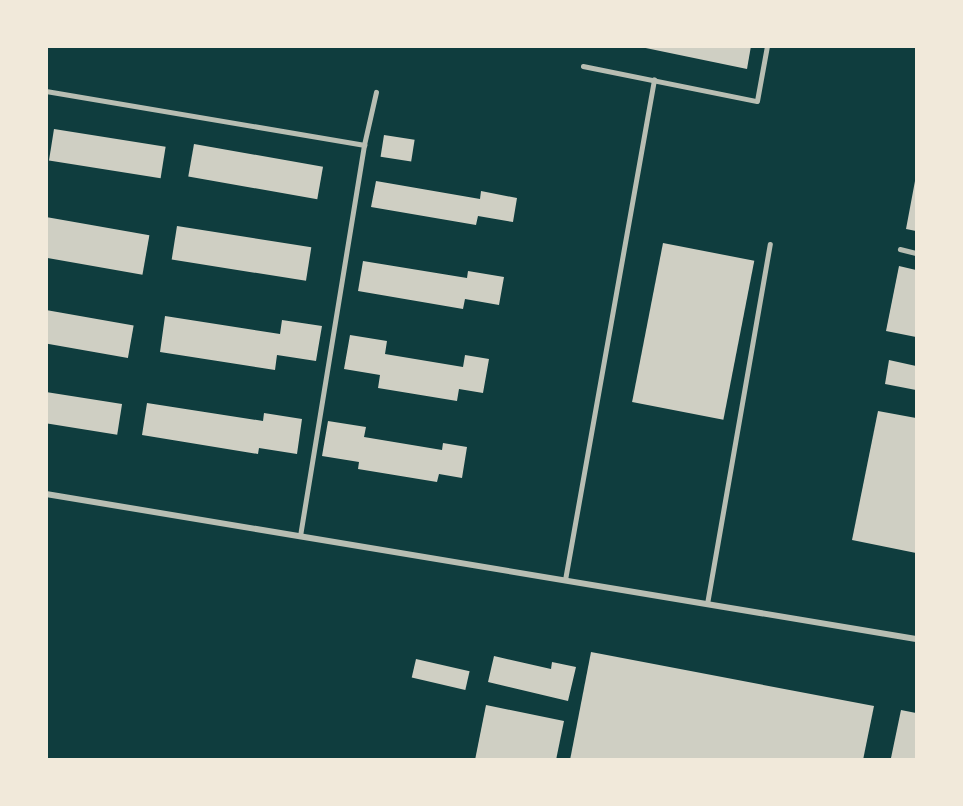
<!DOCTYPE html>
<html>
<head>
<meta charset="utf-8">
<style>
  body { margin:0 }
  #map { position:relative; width:963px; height:806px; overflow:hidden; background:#0f3d3e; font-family:Inter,sans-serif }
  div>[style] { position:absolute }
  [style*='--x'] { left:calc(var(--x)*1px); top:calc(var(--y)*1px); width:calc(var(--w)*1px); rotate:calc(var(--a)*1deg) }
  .building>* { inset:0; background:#cfcfc3; transform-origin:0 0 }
  .service>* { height:4.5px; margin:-2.25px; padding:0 2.25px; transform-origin:2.25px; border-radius:2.25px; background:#b8beb3 }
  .minor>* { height:6px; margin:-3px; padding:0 3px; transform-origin:3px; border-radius:3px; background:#b8beb3 }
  span { translate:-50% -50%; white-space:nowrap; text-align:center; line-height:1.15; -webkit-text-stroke:4.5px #f1e9da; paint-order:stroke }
  .frame { position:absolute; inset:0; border:48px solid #f1e9da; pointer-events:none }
</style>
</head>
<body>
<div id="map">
  <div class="building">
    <div style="clip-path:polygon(636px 46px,751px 46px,747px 69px)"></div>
    <div style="left:54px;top:129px;width:113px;height:32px;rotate:9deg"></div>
    <div style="left:384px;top:135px;width:31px;height:22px;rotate:9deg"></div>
    <div style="left:194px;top:144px;width:131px;height:33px;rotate:10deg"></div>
    <div style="clip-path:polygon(376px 181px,480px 199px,481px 191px,517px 198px,513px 222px,478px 216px,476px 225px,371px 207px)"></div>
    <div style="clip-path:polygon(915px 181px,916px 181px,916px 231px,906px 229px)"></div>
    <div style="left:46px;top:217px;width:105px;height:40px;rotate:10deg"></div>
    <div style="left:177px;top:226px;width:136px;height:34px;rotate:9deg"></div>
    <div style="left:663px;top:243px;width:93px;height:162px;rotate:11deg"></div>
    <div style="clip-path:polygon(363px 261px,467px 278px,468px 271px,504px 277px,499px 305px,465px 299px,463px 309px,358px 291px)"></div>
    <div style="clip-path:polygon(899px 266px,916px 270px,916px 337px,886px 331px)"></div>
    <div style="left:46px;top:310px;width:89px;height:33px;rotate:10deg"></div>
    <div style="clip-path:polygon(165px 316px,280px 334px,282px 320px,322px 326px,316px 361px,277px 355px,275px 370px,160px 352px)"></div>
    <div style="clip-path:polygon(350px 335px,387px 341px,385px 354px,463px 367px,465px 355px,489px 359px,483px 393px,459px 389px,457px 401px,378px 388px,380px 375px,344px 369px)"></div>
    <div style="clip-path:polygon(889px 360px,916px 366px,916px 390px,885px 384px)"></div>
    <div style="left:46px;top:392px;width:77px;height:31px;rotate:9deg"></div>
    <div style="clip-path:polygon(147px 403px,263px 421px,264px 413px,302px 419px,297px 454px,259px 448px,258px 454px,142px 435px)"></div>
    <div style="clip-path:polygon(878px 411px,916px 418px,916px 553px,852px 540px)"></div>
    <div style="clip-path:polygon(328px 421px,366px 427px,364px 437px,442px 450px,443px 443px,467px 447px,462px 478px,439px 474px,437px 482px,358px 469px,359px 462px,322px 456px)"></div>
    <div style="clip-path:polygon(591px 652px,874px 706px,863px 760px,570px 760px)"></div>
    <div style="clip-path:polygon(494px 656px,551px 669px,552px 662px,576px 667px,568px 701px,488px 682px)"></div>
    <div style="left:416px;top:659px;width:55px;height:19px;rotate:13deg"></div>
    <div style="clip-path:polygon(486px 705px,564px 721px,556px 760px,475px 760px)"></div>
    <div style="clip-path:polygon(901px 710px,916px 713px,916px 760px,891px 758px)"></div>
  </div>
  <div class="service">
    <div style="--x:583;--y:66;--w:177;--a:11.4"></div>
    <div style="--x:757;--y:101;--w:56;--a:-79.7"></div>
    <div style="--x:46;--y:91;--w:323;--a:9.6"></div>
    <div style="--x:900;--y:249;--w:16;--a:14"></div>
    <div style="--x:300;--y:536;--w:396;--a:-80.7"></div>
    <div style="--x:364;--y:145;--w:54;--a:-77.2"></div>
    <div style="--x:565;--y:580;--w:508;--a:-79.91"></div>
    <div style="--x:707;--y:604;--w:365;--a:-80.1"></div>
  </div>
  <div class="minor">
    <div style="--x:46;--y:494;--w:882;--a:9.46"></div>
  </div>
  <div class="frame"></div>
</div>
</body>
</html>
